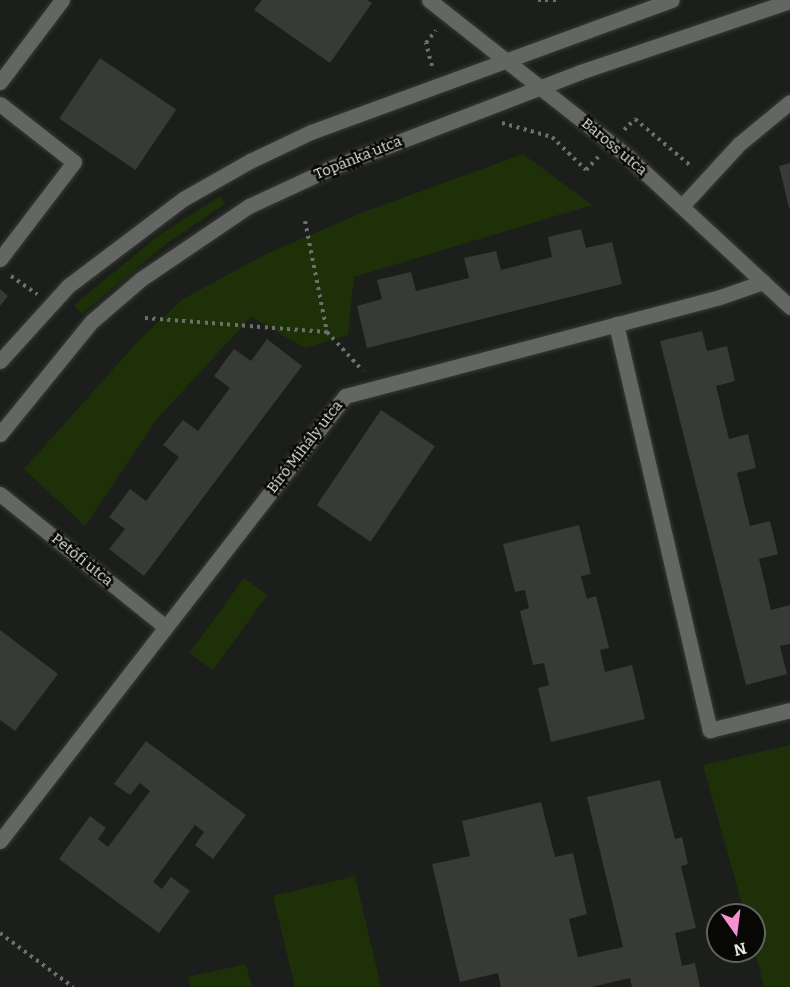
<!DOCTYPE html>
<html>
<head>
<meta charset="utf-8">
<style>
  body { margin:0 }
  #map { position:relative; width:790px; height:987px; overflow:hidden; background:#1b1e1a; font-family:Bitter,serif }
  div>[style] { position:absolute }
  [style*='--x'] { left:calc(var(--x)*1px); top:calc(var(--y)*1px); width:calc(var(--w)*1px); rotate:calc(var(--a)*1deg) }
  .green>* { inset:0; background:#1d3008; transform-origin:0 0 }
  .building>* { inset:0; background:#373a35; transform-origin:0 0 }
  .path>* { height:4px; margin-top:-2px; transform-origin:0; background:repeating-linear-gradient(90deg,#6d6f6c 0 3px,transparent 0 7.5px) }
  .roads { filter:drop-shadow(0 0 2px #373a36) drop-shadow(0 0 2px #373a36) }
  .minor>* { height:15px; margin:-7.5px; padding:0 7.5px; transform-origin:7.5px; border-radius:7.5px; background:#646663 }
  span { translate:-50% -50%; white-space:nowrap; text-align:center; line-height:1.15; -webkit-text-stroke:4.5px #070806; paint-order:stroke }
  .street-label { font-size:15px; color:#e6e8e5 }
  .north { position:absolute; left:706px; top:903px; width:60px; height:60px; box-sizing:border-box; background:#070806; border:2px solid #60625f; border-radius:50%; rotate:166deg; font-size:16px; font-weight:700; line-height:24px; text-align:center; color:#e6e8e5 }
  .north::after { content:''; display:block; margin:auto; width:21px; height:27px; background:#f590d1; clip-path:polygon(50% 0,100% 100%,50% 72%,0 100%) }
</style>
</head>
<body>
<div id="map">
  <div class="green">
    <div style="clip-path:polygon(523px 154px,592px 205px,354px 277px,348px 335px,305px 348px,251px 317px,157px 419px,85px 526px,24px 469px,141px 338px,183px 299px,264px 255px,364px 212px)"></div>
    <div style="clip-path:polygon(220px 196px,225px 204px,165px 245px,82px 314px,74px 305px,159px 235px)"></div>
    <div style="left:244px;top:578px;width:29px;height:93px;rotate:36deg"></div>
    <div style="clip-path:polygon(790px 745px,790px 987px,764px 987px,754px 949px,754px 915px,745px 915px,703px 765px)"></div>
    <div style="clip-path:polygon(355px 876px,381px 987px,295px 987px,273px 896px)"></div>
    <div style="clip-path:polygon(246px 964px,252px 987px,191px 987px,188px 977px)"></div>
  </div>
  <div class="building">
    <div style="clip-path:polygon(262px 0,367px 0,372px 3px,330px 63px,254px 10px)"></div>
    <div style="left:100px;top:58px;width:92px;height:73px;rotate:34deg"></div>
    <div style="clip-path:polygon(790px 163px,790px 208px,789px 208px,779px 166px)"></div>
    <div style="clip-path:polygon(581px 229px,586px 248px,612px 242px,622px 284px,367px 348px,357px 306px,382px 299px,377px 280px,411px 272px,416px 291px,469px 278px,464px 258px,496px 251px,501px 270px,552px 257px,548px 237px)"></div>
    <div style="clip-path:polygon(0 289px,8px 296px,0 306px)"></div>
    <div style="clip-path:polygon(702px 331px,707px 351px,727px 346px,735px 381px,716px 386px,729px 439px,748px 434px,756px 468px,737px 473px,750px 526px,770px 521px,778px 554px,759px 559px,771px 610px,790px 605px,790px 644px,780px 646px,787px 674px,746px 685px,660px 341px)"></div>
    <div style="clip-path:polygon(267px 339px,302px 366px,144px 576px,109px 549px,125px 529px,109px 517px,130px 489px,146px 501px,179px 457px,163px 445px,183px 420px,198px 431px,230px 388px,214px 376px,234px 349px,251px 361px)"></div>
    <div style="left:381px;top:410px;width:65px;height:115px;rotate:34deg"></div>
    <div style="clip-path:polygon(579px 525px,591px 574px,581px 576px,587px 599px,596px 596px,609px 648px,600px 650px,605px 672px,632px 665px,645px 719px,551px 742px,538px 688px,549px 685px,544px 663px,533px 665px,520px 611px,529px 608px,525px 590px,515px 592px,503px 544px)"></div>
    <div style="clip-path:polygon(0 630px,58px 674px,15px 731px,0 720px)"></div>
    <div style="clip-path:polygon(146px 741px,246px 815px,213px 859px,195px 845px,204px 832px,195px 825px,153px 882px,162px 889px,171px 877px,190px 891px,159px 933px,59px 859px,90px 816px,106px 828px,98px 839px,108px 847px,150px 791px,140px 783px,130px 795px,114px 784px)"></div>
    <div style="clip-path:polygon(660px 780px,675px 839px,682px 837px,688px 864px,681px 866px,696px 928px,675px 933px,682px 966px,695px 963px,700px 987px,632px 987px,630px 978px,592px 987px,501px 987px,498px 973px,460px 982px,432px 864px,470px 856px,462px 821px,541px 802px,555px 857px,573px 853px,587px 914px,569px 919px,578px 957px,623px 947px,587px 797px)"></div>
  </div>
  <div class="path">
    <div style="--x:538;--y:0;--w:18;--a:0"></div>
    <div style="--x:432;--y:66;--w:24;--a:-105"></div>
    <div style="--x:426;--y:43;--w:16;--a:-52"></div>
    <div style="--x:502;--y:123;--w:52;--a:15.6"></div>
    <div style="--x:552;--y:137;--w:47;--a:44.1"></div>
    <div style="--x:586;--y:170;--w:18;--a:-47"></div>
    <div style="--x:624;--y:130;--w:16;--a:-45"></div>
    <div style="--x:635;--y:119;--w:75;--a:40.1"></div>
    <div style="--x:305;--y:221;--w:113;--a:78.8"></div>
    <div style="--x:11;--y:276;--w:32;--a:35"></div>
    <div style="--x:145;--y:318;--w:183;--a:4.4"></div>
    <div style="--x:327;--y:332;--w:53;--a:47.3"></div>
    <div style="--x:0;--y:933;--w:91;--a:36.5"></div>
  </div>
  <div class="roads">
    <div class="minor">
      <div style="--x:429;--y:0;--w:251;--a:38.2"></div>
      <div style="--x:626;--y:155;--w:224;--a:42.8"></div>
      <div style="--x:0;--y:82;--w:103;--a:-52.9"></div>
      <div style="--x:0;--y:104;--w:94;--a:38.1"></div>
      <div style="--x:74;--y:162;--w:122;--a:127.3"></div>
      <div style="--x:682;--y:206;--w:84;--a:-47.4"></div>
      <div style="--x:739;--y:144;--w:66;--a:-39.5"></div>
      <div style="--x:616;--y:324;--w:417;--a:77"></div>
      <div style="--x:710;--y:730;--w:82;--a:-14"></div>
      <div style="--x:0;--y:361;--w:101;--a:-47.8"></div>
      <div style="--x:68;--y:286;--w:144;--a:-37.1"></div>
      <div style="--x:183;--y:199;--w:77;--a:-29.6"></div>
      <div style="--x:250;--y:161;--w:68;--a:-25.4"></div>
      <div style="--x:311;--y:132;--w:384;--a:-20.1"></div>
      <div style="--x:0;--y:434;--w:144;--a:-50.9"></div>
      <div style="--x:91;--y:322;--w:66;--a:-40.7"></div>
      <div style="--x:141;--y:279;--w:130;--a:-34.1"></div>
      <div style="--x:249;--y:206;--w:93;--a:-24.9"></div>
      <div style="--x:333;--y:167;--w:265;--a:-21"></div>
      <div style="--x:580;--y:72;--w:222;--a:-18.7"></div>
      <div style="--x:0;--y:494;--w:211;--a:38.8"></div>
      <div style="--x:0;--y:841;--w:563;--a:-52.21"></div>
      <div style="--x:345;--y:396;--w:388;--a:-14.8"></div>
      <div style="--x:720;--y:297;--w:46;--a:-19.2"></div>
    </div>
  </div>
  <div class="street-label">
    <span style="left:614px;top:147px;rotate:40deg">Baross utca</span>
    <span style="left:358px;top:158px;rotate:-22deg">Topánka utca</span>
    <span style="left:305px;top:447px;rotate:-52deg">Bíró Mihály utca</span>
    <span style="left:82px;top:560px;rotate:39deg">Petőfi utca</span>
  </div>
  <div class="north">N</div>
</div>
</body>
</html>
